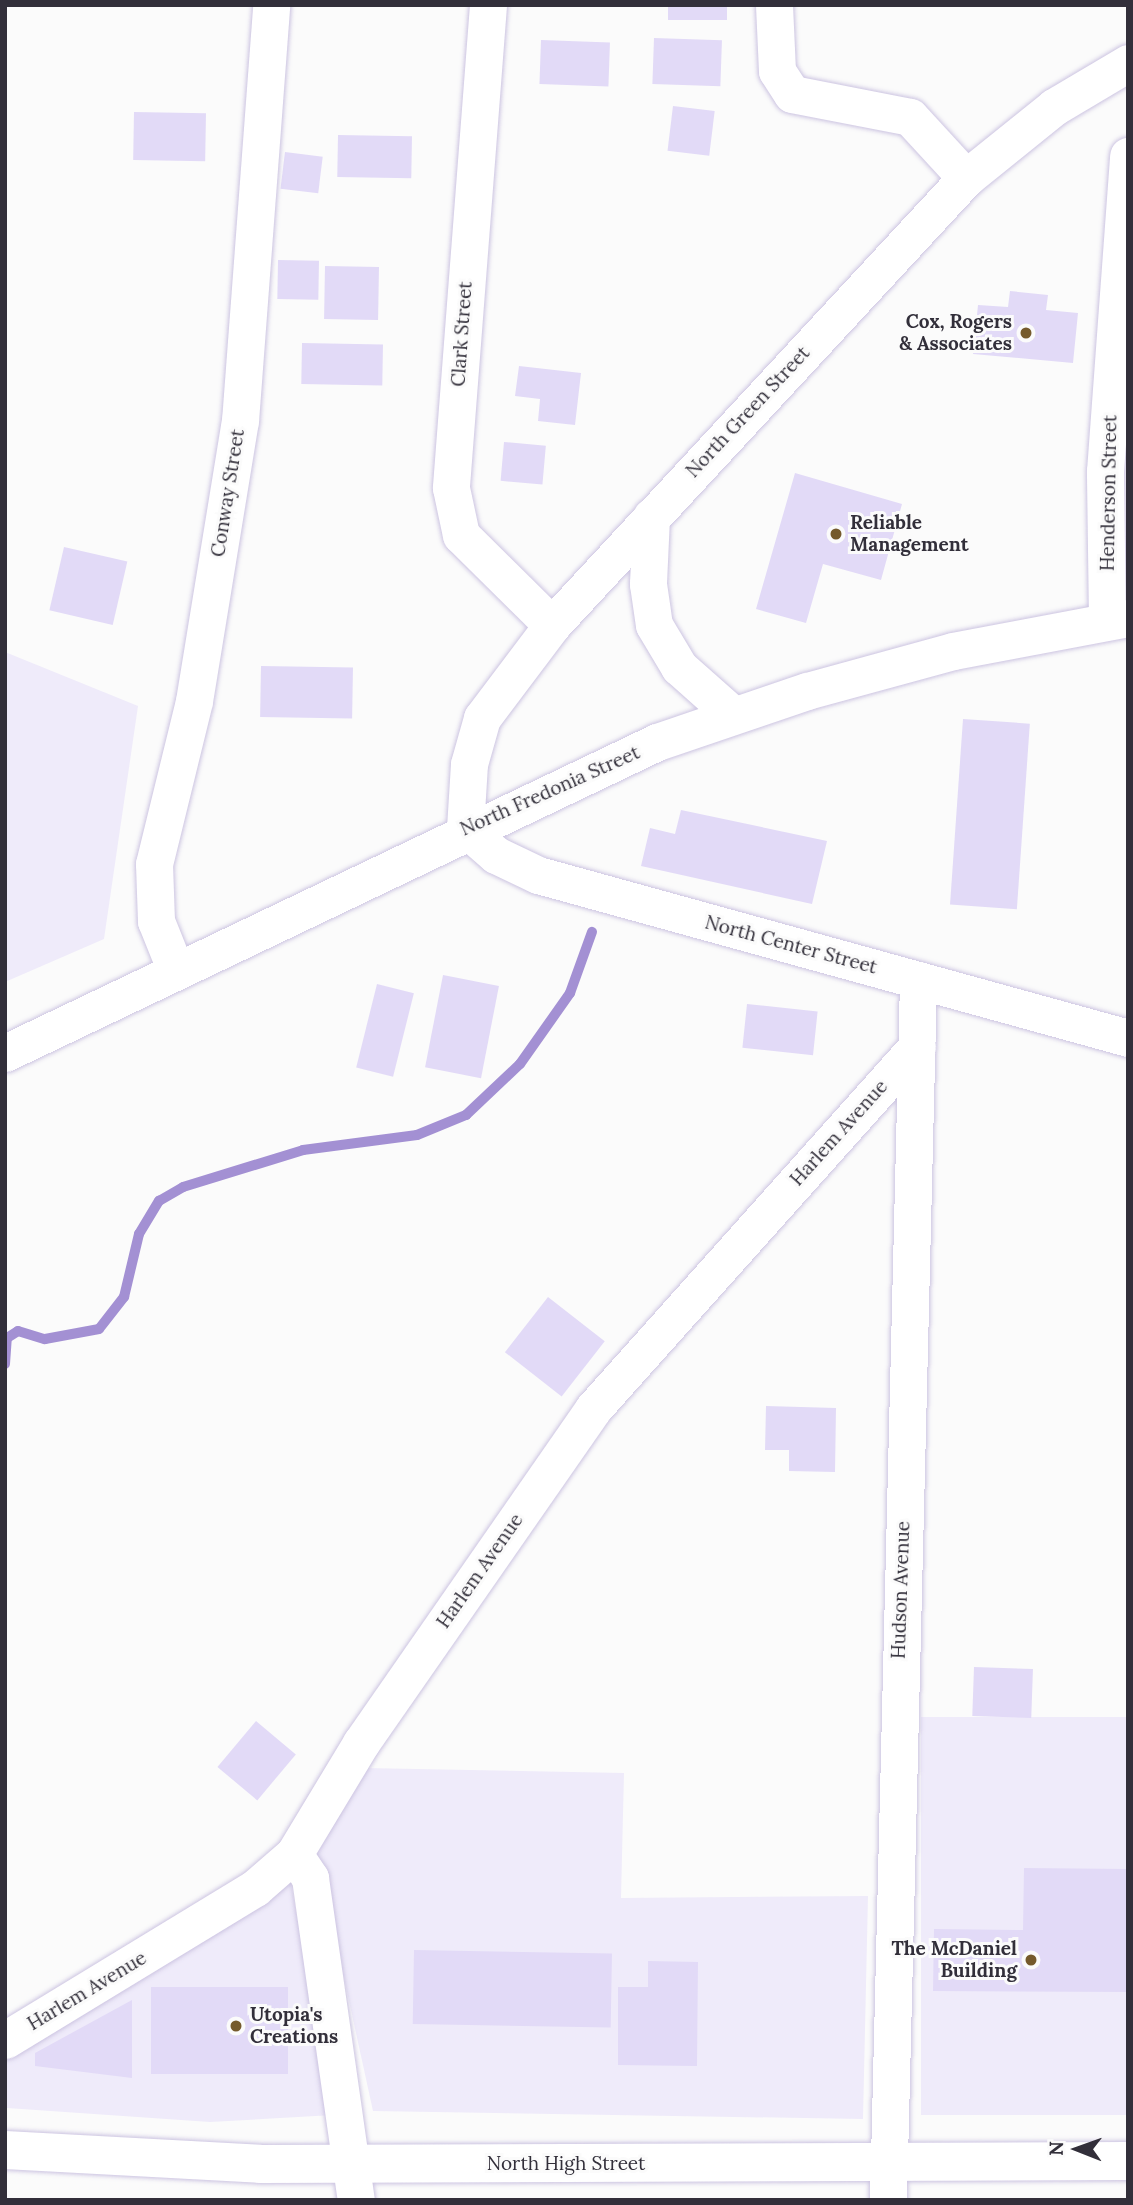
<!DOCTYPE html>
<html>
<head>
<meta charset="utf-8">
<style>
  body { margin:0 }
  #map { position:relative; width:1133px; height:2205px; overflow:hidden; background:#fbfbfb; font-family:Lora,serif }
  div>[style] { position:absolute }
  [style*='--x'] { left:calc(var(--x)*1px); top:calc(var(--y)*1px); width:calc(var(--w)*1px); rotate:calc(var(--a)*1deg) }
  .built>* { inset:0; background:#efebfa; transform-origin:0 0 }
  .stream>* { height:10px; margin:-5px; padding:0 5px; transform-origin:5px; border-radius:5px; background:#a390d3 }
  .building>* { inset:0; background:#e2daf7; transform-origin:0 0 }
  .roads { filter:drop-shadow(0 0 2px #ccc4e1) drop-shadow(0 0 2px #ccc4e1) }
  .minor>* { height:37px; margin:-18.5px; padding:0 18.5px; transform-origin:18.5px; border-radius:18.5px; background:#fff }
  .major>* { height:38px; margin:-19px; padding:0 19px; transform-origin:19px; border-radius:19px; background:#fff }
  .dots>* { width:19px; height:19px; translate:-50% -50%; box-sizing:border-box; border:4px solid #fbfbfb; border-radius:50% }
  span { translate:-50% -50%; white-space:nowrap; text-align:center; line-height:1.15; -webkit-text-stroke:6px #fbfbfb; paint-order:stroke }
  .poi-label { font-size:19px; color:#322f3a; font-weight:700 }
  .right { translate:-100% -50%; text-align:right }
  .left { translate:0 -50%; text-align:left }
  .street-label { font-size:19px; color:#322f3a }
  .frame { position:absolute; inset:0; border:7px solid #322f3a; pointer-events:none }
  .north { position:absolute; left:1042px; top:2114px; width:70px; height:70px; -webkit-text-stroke:5px #fbfbfb; paint-order:stroke; rotate:271deg; font-size:19px; font-weight:700; line-height:28px; text-align:center; color:#322f3a }
  .north::after { content:''; display:block; margin:auto; width:24px; height:32px; background:#322f3a; clip-path:polygon(50% 0,100% 100%,50% 72%,0 100%) }
</style>
</head>
<body>
<div id="map">
  <div class="built">
    <div style="clip-path:polygon(5px 652px,138px 706px,104px 939px,5px 982px)"></div>
    <div style="left:921px;top:1717px;width:207px;height:398px"></div>
    <div style="clip-path:polygon(364px 1768px,624px 1773px,621px 1898px,868px 1896px,863px 2119px,373px 2111px,317px 1854px)"></div>
    <div style="clip-path:polygon(290px 1879px,333px 2115px,210px 2122px,7px 2108px,5px 2062px)"></div>
    <div style="clip-path:polygon(1128px 2198px,1128px 2200px,853px 2200px)"></div>
  </div>
  <div class="stream">
    <div style="--x:5;--y:1364;--w:26;--a:-86"></div>
    <div style="--x:7;--y:1338;--w:13;--a:-32"></div>
    <div style="--x:18;--y:1331;--w:28;--a:17"></div>
    <div style="--x:45;--y:1339;--w:55;--a:-10.5"></div>
    <div style="--x:99;--y:1329;--w:41;--a:-52"></div>
    <div style="--x:124;--y:1297;--w:65;--a:-76.6"></div>
    <div style="--x:139;--y:1234;--w:39;--a:-59"></div>
    <div style="--x:159;--y:1201;--w:28;--a:-30"></div>
    <div style="--x:183;--y:1187;--w:126;--a:-17.1"></div>
    <div style="--x:303;--y:1150;--w:115;--a:-7.5"></div>
    <div style="--x:417;--y:1135;--w:53;--a:-22.2"></div>
    <div style="--x:466;--y:1115;--w:74;--a:-43.4"></div>
    <div style="--x:520;--y:1064;--w:87;--a:-54.8"></div>
    <div style="--x:570;--y:993;--w:65;--a:-70.2"></div>
  </div>
  <div class="building">
    <div style="left:668px;top:5px;width:59px;height:15px"></div>
    <div style="left:654px;top:38px;width:68px;height:46px;rotate:2deg"></div>
    <div style="left:541px;top:40px;width:69px;height:44px;rotate:2deg"></div>
    <div style="left:673px;top:106px;width:42px;height:45px;rotate:7deg"></div>
    <div style="left:134px;top:112px;width:72px;height:48px;rotate:1deg"></div>
    <div style="left:338px;top:135px;width:74px;height:42px;rotate:1deg"></div>
    <div style="left:285px;top:152px;width:38px;height:37px;rotate:7deg"></div>
    <div style="left:278px;top:260px;width:41px;height:39px;rotate:1deg"></div>
    <div style="left:325px;top:266px;width:54px;height:53px;rotate:1deg"></div>
    <div style="clip-path:polygon(1010px 291px,1048px 295px,1046px 310px,1078px 313px,1073px 363px,973px 354px,978px 305px,1008px 307px)"></div>
    <div style="left:302px;top:343px;width:81px;height:41px;rotate:1deg"></div>
    <div style="clip-path:polygon(519px 366px,581px 373px,575px 425px,538px 421px,540px 399px,515px 396px)"></div>
    <div style="left:504px;top:442px;width:42px;height:39px;rotate:5deg"></div>
    <div style="clip-path:polygon(795px 473px,902px 504px,881px 580px,823px 564px,806px 623px,756px 609px)"></div>
    <div style="left:64px;top:547px;width:65px;height:65px;rotate:13deg"></div>
    <div style="left:261px;top:666px;width:92px;height:51px;rotate:1deg"></div>
    <div style="left:963px;top:719px;width:67px;height:186px;rotate:4deg"></div>
    <div style="clip-path:polygon(681px 810px,827px 841px,812px 904px,641px 866px,650px 828px,675px 834px)"></div>
    <div style="left:443px;top:975px;width:57px;height:94px;rotate:11deg"></div>
    <div style="left:377px;top:984px;width:38px;height:86px;rotate:14deg"></div>
    <div style="left:747px;top:1004px;width:71px;height:44px;rotate:6deg"></div>
    <div style="left:548px;top:1297px;width:72px;height:70px;rotate:38deg"></div>
    <div style="clip-path:polygon(766px 1406px,836px 1408px,835px 1472px,789px 1471px,789px 1450px,765px 1450px)"></div>
    <div style="left:974px;top:1667px;width:59px;height:49px;rotate:2deg"></div>
    <div style="left:256px;top:1721px;width:52px;height:60px;rotate:40deg"></div>
    <div style="clip-path:polygon(1024px 1868px,1128px 1869px,1128px 1992px,933px 1991px,934px 1929px,1023px 1930px)"></div>
    <div style="left:414px;top:1950px;width:198px;height:74px;rotate:1deg"></div>
    <div style="clip-path:polygon(648px 1961px,698px 1962px,697px 2066px,618px 2065px,618px 1987px,648px 1987px)"></div>
    <div style="left:151px;top:1987px;width:137px;height:87px"></div>
    <div style="clip-path:polygon(132px 2000px,132px 2078px,35px 2066px,35px 2053px)"></div>
  </div>
  <div class="roads">
    <div class="minor">
      <div style="--x:488;--y:5;--w:484;--a:94.4"></div>
      <div style="--x:451;--y:488;--w:48;--a:78"></div>
      <div style="--x:461;--y:535;--w:128;--a:44.7"></div>
      <div style="--x:774;--y:5;--w:66;--a:87.4"></div>
      <div style="--x:777;--y:71;--w:27;--a:57"></div>
      <div style="--x:792;--y:94;--w:120;--a:11"></div>
      <div style="--x:910;--y:117;--w:83;--a:47.4"></div>
      <div style="--x:651;--y:517;--w:67;--a:92.6"></div>
      <div style="--x:648;--y:584;--w:41;--a:81.7"></div>
      <div style="--x:654;--y:625;--w:49;--a:59.2"></div>
      <div style="--x:679;--y:667;--w:71;--a:41.6"></div>
      <div style="--x:1107;--y:620;--w:149;--a:-90.8"></div>
      <div style="--x:1105;--y:471;--w:316;--a:-85.8"></div>
      <div style="--x:465;--y:828;--w:64;--a:-86.4"></div>
      <div style="--x:469;--y:764;--w:48;--a:-74.2"></div>
      <div style="--x:482;--y:718;--w:116;--a:-53"></div>
      <div style="--x:552;--y:625;--w:609;--a:-47.19"></div>
      <div style="--x:966;--y:178;--w:113;--a:-38.9"></div>
      <div style="--x:1054;--y:107;--w:86;--a:-30.7"></div>
      <div style="--x:465;--y:828;--w:41;--a:41.1"></div>
      <div style="--x:496;--y:855;--w:47;--a:25.5"></div>
      <div style="--x:538;--y:875;--w:612;--a:15.44"></div>
      <div style="--x:176;--y:971;--w:54;--a:-111.8"></div>
      <div style="--x:156;--y:921;--w:57;--a:-92"></div>
      <div style="--x:154;--y:864;--w:168;--a:-76.2"></div>
      <div style="--x:194;--y:701;--w:284;--a:-80.7"></div>
      <div style="--x:240;--y:421;--w:417;--a:-85.7"></div>
      <div style="--x:5;--y:1053;--w:722;--a:-25.5"></div>
      <div style="--x:657;--y:742;--w:158;--a:-18.8"></div>
      <div style="--x:807;--y:691;--w:151;--a:-15.3"></div>
      <div style="--x:953;--y:651;--w:178;--a:-10.7"></div>
      <div style="--x:294;--y:1854;--w:29;--a:56"></div>
      <div style="--x:310;--y:1878;--w:325;--a:81.9"></div>
      <div style="--x:5;--y:2040;--w:293;--a:-31.3"></div>
      <div style="--x:255;--y:1888;--w:52;--a:-41.1"></div>
      <div style="--x:294;--y:1854;--w:130;--a:-58.9"></div>
      <div style="--x:361;--y:1743;--w:407;--a:-55.2"></div>
      <div style="--x:593;--y:1409;--w:486;--a:-48.2"></div>
      <div style="--x:888;--y:2200;--w:1220;--a:-88.59"></div>
    </div>
    <div class="major">
      <div style="--x:5;--y:2150;--w:255;--a:3.1"></div>
      <div style="--x:260;--y:2164;--w:868;--a:-0.2"></div>
    </div>
  </div>
  <div class="dots">
    <div style="left:1026px;top:333px;background:#755a2c"></div>
    <div style="left:836px;top:534px;background:#755a2c"></div>
    <div style="left:1031px;top:1960px;background:#755a2c"></div>
    <div style="left:236px;top:2026px;background:#755a2c"></div>
  </div>
  <div class="poi-label">
    <span class="right" style="left:1012px;top:333px">Cox, Rogers<br>&amp; Associates</span>
    <span class="left" style="left:850px;top:534px">Reliable<br>Management</span>
    <span class="right" style="left:1017px;top:1960px">The McDaniel<br>Building</span>
    <span class="left" style="left:250px;top:2026px">Utopia's<br>Creations</span>
  </div>
  <div class="street-label">
    <span style="left:462px;top:334px;rotate:-86deg">Clark Street</span>
    <span style="left:748px;top:412px;rotate:-47deg">North Green Street</span>
    <span style="left:228px;top:493px;rotate:-81deg">Conway Street</span>
    <span style="left:1109px;top:493px;rotate:-89deg">Henderson Street</span>
    <span style="left:550px;top:791px;rotate:-24deg">North Fredonia Street</span>
    <span style="left:791px;top:945px;rotate:15deg">North Center Street</span>
    <span style="left:839px;top:1133px;rotate:-48deg">Harlem Avenue</span>
    <span style="left:480px;top:1571px;rotate:-55deg">Harlem Avenue</span>
    <span style="left:901px;top:1590px;rotate:-88deg">Hudson Avenue</span>
    <span style="left:87px;top:1991px;rotate:-31deg">Harlem Avenue</span>
    <span style="left:566px;top:2164px">North High Street</span>
  </div>
  <div class="frame"></div>
  <div class="north">N</div>
</div>
</body>
</html>
